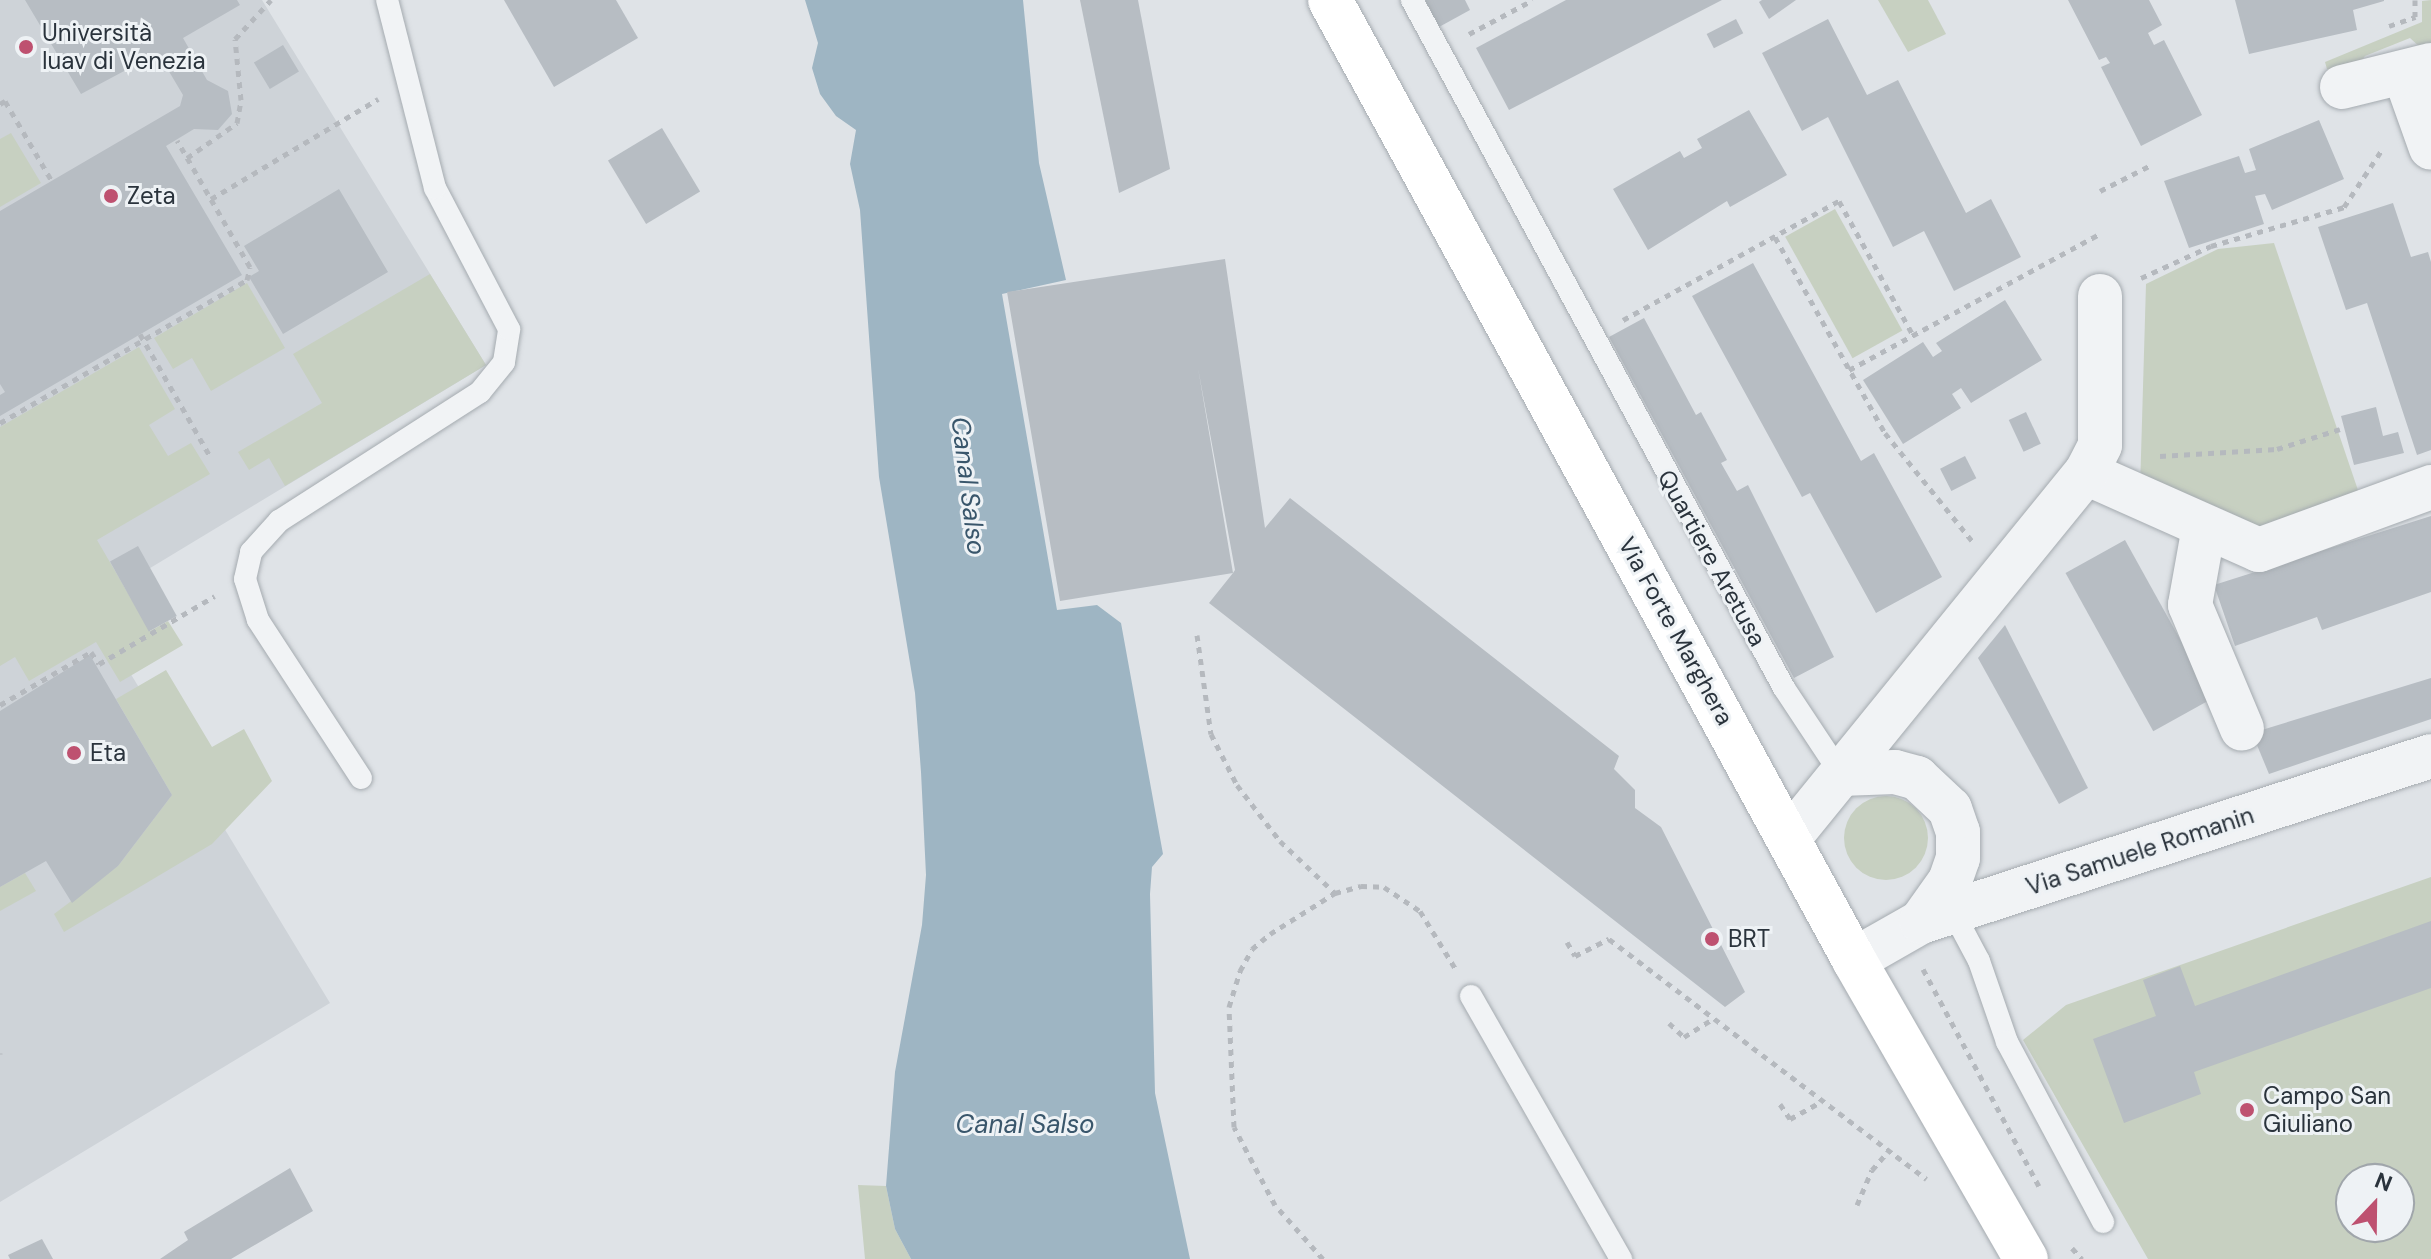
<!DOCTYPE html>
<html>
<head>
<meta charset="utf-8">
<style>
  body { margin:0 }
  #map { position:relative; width:2431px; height:1259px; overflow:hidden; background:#dfe3e7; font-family:"DM Sans",sans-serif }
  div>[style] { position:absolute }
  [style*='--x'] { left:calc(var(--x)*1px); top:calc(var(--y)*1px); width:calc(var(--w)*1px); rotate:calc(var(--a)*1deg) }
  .built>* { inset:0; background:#ced3d8 }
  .green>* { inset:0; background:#c7d0c1; transform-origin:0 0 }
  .round { border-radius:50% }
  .water>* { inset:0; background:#9eb5c3 }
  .building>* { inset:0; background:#b7bdc3; transform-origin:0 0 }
  .path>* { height:5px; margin-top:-2.5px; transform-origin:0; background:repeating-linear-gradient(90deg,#b5b9be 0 6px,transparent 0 12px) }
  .roads { filter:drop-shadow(0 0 2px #a5abb0) drop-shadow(0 0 2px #a5abb0) }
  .lane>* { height:22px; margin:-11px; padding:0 11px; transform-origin:11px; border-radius:11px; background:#f1f3f5 }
  .street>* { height:44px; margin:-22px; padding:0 22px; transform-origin:22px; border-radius:22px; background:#f1f3f5 }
  .secondary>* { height:44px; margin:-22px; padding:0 22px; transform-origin:22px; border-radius:22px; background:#fff }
  .dots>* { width:22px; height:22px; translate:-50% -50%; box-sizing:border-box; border:4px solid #eef2f5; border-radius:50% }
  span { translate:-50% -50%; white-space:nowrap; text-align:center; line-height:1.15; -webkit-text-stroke:6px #eef2f5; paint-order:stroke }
  .poi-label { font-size:24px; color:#2a333c }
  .left { translate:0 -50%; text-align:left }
  .street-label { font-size:24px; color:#2a333c }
  .water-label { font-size:26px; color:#39566b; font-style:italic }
  .north { position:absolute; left:2335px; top:1163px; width:80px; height:80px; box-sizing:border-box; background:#eef2f5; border:2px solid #a0a6ab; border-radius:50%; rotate:22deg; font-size:22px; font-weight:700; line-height:32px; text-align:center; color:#2a333c }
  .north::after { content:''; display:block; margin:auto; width:28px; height:36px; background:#be5170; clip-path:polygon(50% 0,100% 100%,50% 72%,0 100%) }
</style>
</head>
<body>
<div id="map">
  <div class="built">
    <div style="clip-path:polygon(0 0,262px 0,486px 365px,89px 605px,330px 1003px,0 1202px)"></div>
  </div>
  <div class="green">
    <div style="clip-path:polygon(1878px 0,1928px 0,1946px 34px,1908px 52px)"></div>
    <div style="clip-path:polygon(2431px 0,2431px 57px,2410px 38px,2365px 56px,2355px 70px,2327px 69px,2325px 62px,2422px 22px,2422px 1px)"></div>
    <div style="clip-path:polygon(11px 133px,41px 183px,0 207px,0 139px)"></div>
    <div style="left:1835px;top:209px;width:139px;height:57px;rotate:61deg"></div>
    <div style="clip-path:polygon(2274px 243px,2362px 502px,2262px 539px,2140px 490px,2146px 284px,2218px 249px)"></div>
    <div style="clip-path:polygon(430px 274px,486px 365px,285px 486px,269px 458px,249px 470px,238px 452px,322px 403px,293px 354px)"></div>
    <div style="clip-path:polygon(247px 283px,285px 348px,211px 391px,192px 358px,173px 369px,154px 338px)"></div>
    <div style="clip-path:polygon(139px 347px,175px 409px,149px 425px,168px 456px,191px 443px,210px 474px,97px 540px,150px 631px,168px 621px,183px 645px,120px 682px,96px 642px,29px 681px,15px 657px,0 666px,0 427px)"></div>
    <div style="clip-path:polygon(166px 670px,212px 747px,244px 729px,272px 781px,212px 844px,64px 932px,54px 914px,118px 866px,172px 795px,116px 699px)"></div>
    <div class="round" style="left:1844px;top:796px;width:84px;height:84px"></div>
    <div style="clip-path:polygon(25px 873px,36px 891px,0 911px,0 887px)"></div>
    <div style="clip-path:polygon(evenodd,2431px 877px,2431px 1259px,2148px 1259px,2023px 1040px,2066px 1005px,2431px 877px,2351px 1179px,2399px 1179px,2399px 1227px,2351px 1227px,2351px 1179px)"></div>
    <div style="clip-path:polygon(858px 1185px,886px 1186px,895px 1229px,911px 1259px,865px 1259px)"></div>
  </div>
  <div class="water">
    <div style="clip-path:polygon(805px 0,1023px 0,1039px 163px,1066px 280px,1002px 294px,1057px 610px,1097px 605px,1121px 623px,1163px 854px,1152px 867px,1150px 894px,1155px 1093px,1190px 1259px,911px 1259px,895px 1229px,886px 1186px,895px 1072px,922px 925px,926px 875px,921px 772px,915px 693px,879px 477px,860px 210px,850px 164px,856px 130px,836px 116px,820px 94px,812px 68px,818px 43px)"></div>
  </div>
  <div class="building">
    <div style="clip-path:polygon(25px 0,237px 0,240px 5px,183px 38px,207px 80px,228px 91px,232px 114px,218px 130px,194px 129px,166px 146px,242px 275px,0 416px,0 395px,5px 392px,0 384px,0 211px,180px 106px,183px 95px,158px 53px,81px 94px)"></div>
    <div style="clip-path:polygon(504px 0,616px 0,638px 38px,554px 87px)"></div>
    <div style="clip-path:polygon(1080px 0,1138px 0,1170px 169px,1119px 193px)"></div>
    <div style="clip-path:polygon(1425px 0,1465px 0,1470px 10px,1439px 27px)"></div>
    <div style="clip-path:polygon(1566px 0,1722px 0,1509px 110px,1476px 48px)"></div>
    <div style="clip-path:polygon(1796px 0,1769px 19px,1759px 2px,1762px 0)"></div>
    <div style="clip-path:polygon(2068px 0,2149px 0,2162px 25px,2148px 33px,2154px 45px,2164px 40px,2202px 115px,2141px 146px,2101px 67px,2110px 63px,2106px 57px,2099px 60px)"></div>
    <div style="clip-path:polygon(2235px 0,2384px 0,2384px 1px,2353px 10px,2357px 30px,2249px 54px)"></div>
    <div style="left:1736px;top:19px;width:16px;height:33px;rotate:63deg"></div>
    <div style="clip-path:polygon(1828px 19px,1867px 95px,1898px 80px,1966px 213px,1991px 199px,2021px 257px,1954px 291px,1924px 231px,1893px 247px,1828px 117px,1802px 131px,1762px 53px)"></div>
    <div style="left:283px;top:45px;width:31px;height:34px;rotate:59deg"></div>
    <div style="clip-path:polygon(1749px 110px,1787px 175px,1730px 207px,1727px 201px,1648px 250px,1613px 189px,1680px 151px,1684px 158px,1702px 148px,1697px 139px)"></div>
    <div style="clip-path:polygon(2319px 120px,2344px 179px,2272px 210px,2265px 194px,2255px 196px,2264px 224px,2189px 248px,2164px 181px,2239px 156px,2245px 173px,2256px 170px,2249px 149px)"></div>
    <div style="left:662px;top:128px;width:74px;height:63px;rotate:59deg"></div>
    <div style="clip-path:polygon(339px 189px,388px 272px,283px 334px,249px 277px,259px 271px,244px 246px)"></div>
    <div style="clip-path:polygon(2393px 203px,2411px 257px,2428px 252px,2431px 262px,2431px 450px,2417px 455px,2367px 303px,2346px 310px,2318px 227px)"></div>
    <div style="clip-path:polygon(evenodd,1225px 259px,1265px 528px,1290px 498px,1619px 756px,1614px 769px,1635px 790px,1635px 808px,1661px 827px,1745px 992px,1725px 1007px,1209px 603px,1233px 573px,1060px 601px,1007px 292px,1225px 259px,1198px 368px,1235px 570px,1233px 573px,1198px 368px)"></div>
    <div style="clip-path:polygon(1753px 263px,1861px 461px,1874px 453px,1942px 577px,1876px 613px,1810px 493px,1802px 497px,1692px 296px)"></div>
    <div style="clip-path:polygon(2005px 300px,2042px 360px,1971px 403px,1961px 388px,1952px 394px,1961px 408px,1903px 444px,1863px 380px,1923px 342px,1933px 357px,1942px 351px,1936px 343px)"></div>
    <div style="clip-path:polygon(1644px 318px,1696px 415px,1701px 412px,1727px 460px,1721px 463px,1737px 491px,1748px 485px,1834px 657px,1794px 678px,1609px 337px)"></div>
    <div style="clip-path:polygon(2376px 407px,2383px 436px,2398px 432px,2404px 453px,2354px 465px,2341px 416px)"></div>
    <div style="left:2026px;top:412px;width:35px;height:19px;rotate:65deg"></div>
    <div style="left:1965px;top:456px;width:25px;height:28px;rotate:63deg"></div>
    <div style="clip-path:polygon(2431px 516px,2431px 592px,2322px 630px,2317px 617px,2235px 646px,2214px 585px)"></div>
    <div style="left:2125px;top:540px;width:181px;height:68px;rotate:61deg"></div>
    <div style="left:138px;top:546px;width:80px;height:32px;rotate:61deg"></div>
    <div style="clip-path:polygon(2005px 625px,2088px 788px,2059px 804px,1978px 658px)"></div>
    <div style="clip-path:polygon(90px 655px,172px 795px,118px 866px,72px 903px,46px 861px,0 887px,0 711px)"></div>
    <div style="clip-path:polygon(2431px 678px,2431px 719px,2269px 774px,2252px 733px)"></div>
    <div style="clip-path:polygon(2431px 921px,2431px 988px,2194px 1072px,2201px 1094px,2124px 1123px,2093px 1039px,2156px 1016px,2143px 980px,2180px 966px,2195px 1006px)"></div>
    <div style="clip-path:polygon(290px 1168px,313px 1211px,231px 1259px,160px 1259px,188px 1240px,184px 1232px)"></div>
    <div style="clip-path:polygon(42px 1239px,53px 1259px,10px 1259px,8px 1255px)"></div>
  </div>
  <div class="path">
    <div style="--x:2389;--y:26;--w:28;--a:-19"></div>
    <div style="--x:2415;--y:17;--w:17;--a:-90"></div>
    <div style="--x:1469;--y:34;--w:72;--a:-28"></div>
    <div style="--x:0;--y:104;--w:6;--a:-31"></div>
    <div style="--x:5;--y:101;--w:93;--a:59.6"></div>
    <div style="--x:187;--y:158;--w:61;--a:-35"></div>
    <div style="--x:237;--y:123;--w:23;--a:-80"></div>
    <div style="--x:241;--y:100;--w:61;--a:-95.6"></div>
    <div style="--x:235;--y:39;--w:53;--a:-47.3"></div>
    <div style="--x:2100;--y:191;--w:59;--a:-27"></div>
    <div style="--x:211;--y:199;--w:195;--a:-30.9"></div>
    <div style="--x:1775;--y:237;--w:225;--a:60.7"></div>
    <div style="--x:1885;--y:433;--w:140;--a:51.1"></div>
    <div style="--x:2141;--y:278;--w:77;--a:-24.6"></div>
    <div style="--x:2211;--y:246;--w:139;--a:-16.3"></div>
    <div style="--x:2344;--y:207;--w:71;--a:-56.5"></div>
    <div style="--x:1623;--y:320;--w:247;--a:-28.9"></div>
    <div style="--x:1839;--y:201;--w:153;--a:61.1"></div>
    <div style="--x:140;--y:334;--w:143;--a:60.2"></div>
    <div style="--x:1849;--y:370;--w:285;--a:-28.5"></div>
    <div style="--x:0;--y:423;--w:285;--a:-30.1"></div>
    <div style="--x:247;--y:280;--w:13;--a:-77"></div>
    <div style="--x:250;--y:267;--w:146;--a:-119.9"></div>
    <div style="--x:2160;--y:456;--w:117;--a:-3.4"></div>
    <div style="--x:2277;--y:449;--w:66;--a:-17.6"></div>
    <div style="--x:1197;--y:635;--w:100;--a:82"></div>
    <div style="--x:1211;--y:734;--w:57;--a:63"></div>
    <div style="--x:1237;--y:785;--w:71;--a:52.5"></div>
    <div style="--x:1280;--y:841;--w:76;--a:43.4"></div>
    <div style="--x:0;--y:705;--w:105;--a:-30.2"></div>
    <div style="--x:91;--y:652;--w:14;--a:56"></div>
    <div style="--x:99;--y:664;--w:134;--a:-30.4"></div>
    <div style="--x:1567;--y:942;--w:16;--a:60"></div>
    <div style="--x:1575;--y:956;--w:38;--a:-27"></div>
    <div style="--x:1609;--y:939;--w:398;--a:37.1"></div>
    <div style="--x:1923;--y:969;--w:246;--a:61.9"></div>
    <div style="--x:1669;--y:1023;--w:21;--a:43"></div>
    <div style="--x:1684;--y:1037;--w:34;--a:-32"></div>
    <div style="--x:0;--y:1053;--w:1;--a:90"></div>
    <div style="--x:1780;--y:1104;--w:18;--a:56"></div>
    <div style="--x:1790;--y:1119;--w:35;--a:-29"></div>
    <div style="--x:1857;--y:1205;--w:38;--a:-67"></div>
    <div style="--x:1872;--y:1170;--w:23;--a:-49"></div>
    <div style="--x:2072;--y:1248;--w:15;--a:48"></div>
    <div style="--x:1323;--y:1259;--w:72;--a:-131.6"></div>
    <div style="--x:1275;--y:1205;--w:88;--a:-117.7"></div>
    <div style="--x:1234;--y:1127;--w:120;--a:-92.4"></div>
    <div style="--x:1229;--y:1007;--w:38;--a:-73"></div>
    <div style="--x:1240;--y:971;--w:25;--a:-61"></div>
    <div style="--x:1252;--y:949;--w:23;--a:-40"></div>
    <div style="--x:1270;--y:934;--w:77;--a:-32.2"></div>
    <div style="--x:1335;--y:893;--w:27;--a:-15"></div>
    <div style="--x:1361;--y:886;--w:23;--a:2"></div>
    <div style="--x:1384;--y:887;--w:43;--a:33.7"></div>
    <div style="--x:1420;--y:911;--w:67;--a:58.4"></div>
  </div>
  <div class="roads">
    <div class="lane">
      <div style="--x:1412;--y:0;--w:782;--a:61.6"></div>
      <div style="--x:1784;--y:688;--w:103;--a:56.5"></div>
      <div style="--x:361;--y:778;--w:189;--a:-123.1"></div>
      <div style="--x:258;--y:620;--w:43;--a:-107.6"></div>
      <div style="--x:245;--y:579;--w:28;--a:-77"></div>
      <div style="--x:251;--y:552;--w:42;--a:-47.9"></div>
      <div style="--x:279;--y:521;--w:239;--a:-32.7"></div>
      <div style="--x:480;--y:392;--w:38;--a:-51"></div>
      <div style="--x:504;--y:362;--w:33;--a:-81"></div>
      <div style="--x:509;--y:329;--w:159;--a:-117.7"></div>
      <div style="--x:435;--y:188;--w:194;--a:-104.3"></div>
      <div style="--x:1953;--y:912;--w:55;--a:62"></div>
      <div style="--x:1979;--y:961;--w:86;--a:70.9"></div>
      <div style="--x:2007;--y:1042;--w:204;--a:61.9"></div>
      <div style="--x:1471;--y:996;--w:303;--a:60.3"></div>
    </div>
    <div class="street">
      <div style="--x:2405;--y:75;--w:77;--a:70.4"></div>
      <div style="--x:2342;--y:87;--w:92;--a:-13.9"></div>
      <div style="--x:2086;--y:473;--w:189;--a:24"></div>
      <div style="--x:2259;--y:550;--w:183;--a:-20.1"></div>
      <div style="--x:2204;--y:527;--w:79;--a:100.2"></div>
      <div style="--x:2190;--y:605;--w:134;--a:67.2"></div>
      <div style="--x:1841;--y:774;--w:54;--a:-2.1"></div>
      <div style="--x:1895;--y:772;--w:23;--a:15"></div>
      <div style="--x:1917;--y:778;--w:45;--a:43.2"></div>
      <div style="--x:1950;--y:809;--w:24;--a:71"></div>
      <div style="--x:1958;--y:832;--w:26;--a:90"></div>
      <div style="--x:1958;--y:858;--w:24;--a:109"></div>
      <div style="--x:1950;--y:881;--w:50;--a:125.3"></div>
      <div style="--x:1789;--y:838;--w:471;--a:-50.9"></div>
      <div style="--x:2086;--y:473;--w:31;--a:-63"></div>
      <div style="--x:2100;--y:445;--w:149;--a:-90"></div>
      <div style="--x:1854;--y:960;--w:77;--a:-29.6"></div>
      <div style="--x:1921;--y:922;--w:536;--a:-18.03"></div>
    </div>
    <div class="secondary">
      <div style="--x:1330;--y:0;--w:1094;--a:61.37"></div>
      <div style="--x:1854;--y:960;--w:345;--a:60.1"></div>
    </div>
  </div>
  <div class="dots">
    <div style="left:26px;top:47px;background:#be5170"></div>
    <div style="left:111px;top:196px;background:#be5170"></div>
    <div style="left:74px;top:753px;background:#be5170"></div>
    <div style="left:1712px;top:939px;background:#be5170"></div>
    <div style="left:2247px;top:1110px;background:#be5170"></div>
  </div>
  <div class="poi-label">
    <span class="left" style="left:42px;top:47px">Università<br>Iuav di Venezia</span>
    <span class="left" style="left:127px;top:196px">Zeta</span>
    <span class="left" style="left:90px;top:753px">Eta</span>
    <span class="left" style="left:1728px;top:939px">BRT</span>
    <span class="left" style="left:2263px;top:1110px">Campo San<br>Giuliano</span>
  </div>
  <div class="street-label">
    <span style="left:1712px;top:558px;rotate:61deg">Quartiere Aretusa</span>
    <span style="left:1676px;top:631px;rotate:61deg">Via Forte Marghera</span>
    <span style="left:2140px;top:851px;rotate:-18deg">Via Samuele Romanin</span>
  </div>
  <div class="water-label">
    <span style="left:968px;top:486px;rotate:83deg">Canal Salso</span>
    <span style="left:1025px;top:1125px">Canal Salso</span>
  </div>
  <div class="north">N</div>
</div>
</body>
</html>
